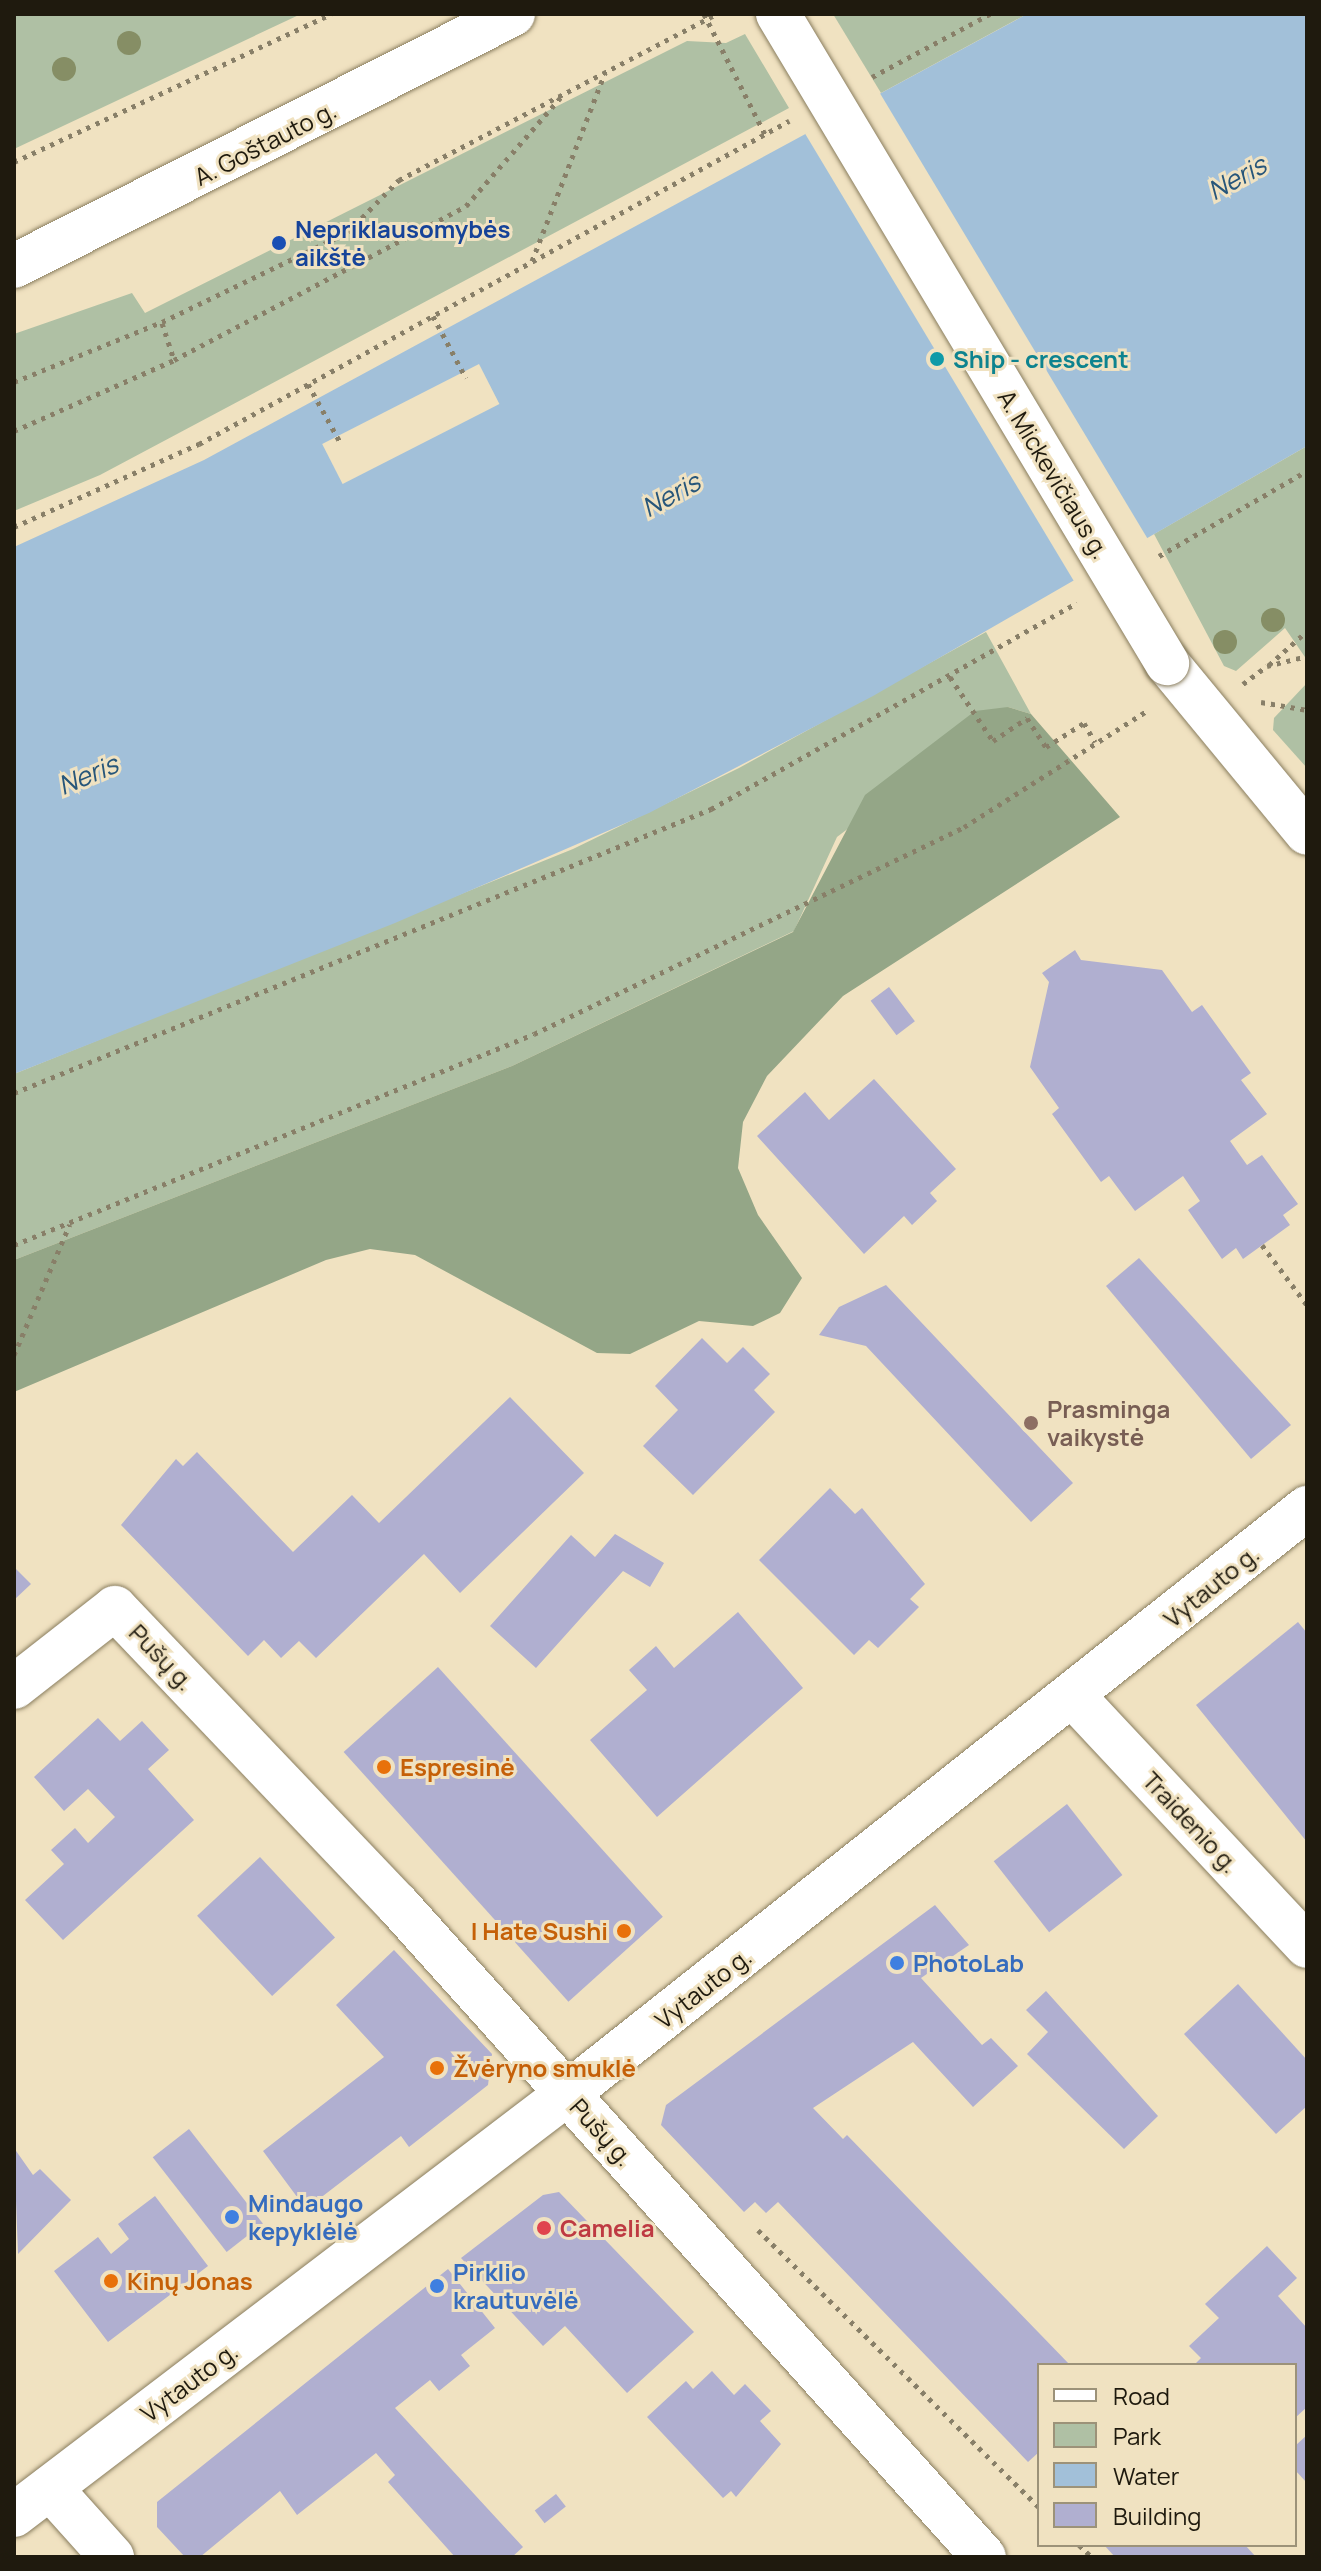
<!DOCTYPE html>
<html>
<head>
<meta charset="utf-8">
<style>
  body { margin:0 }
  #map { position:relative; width:1321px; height:2571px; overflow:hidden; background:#f0e2c1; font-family:Manrope,sans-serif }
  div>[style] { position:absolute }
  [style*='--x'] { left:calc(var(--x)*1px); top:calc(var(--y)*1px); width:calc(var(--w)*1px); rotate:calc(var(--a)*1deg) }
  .green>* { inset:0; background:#afc0a4 }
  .forest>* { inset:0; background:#94a687 }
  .water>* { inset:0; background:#a2c0d9 }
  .pier>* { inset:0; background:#f0e2c1; transform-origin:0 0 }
  .building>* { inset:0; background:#b0afd0; transform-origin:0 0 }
  .path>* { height:5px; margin-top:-2.5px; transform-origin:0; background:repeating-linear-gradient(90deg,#887f68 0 4px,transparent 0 10px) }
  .roads { filter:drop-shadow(0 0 2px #8a7e5f) drop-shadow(0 0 2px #8a7e5f) }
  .minor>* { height:44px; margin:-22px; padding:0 22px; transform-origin:22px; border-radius:22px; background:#fff }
  .major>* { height:44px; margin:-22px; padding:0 22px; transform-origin:22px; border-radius:22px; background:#fff }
  .bridges { filter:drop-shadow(0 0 2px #8a7e5f) drop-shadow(0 0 2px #8a7e5f) }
  .minor-bridge>* { height:44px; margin:-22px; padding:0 22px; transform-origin:22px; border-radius:22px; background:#fff }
  .trees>* { width:24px; height:24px; margin:-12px; border-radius:50%; background:#868e65 }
  .dots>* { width:22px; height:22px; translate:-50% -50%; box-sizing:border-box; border:4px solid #f0e2c1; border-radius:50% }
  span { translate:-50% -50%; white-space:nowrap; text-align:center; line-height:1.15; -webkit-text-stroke:6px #f0e2c1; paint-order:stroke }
  .street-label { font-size:24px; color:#1f1a0e }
  .transit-label { font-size:24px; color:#164399; font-weight:700 }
  .left { translate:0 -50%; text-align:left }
  .culture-label { font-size:24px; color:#0d838f; font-weight:700 }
  .education-label { font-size:24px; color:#785e54; font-weight:700 }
  .food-label { font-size:24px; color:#c56008; font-weight:700 }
  .right { translate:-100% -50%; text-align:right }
  .shop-label { font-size:24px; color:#366cbe; font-weight:700 }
  .health-label { font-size:24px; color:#be3a42; font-weight:700 }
  .water-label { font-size:26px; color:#27567a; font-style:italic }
  .frame { position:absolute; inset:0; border:16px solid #1f1a0e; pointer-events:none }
  .legend { position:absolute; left:1037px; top:2363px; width:260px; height:184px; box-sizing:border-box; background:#f0e2c1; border:2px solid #9c9279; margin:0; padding:10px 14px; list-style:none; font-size:24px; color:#1f1a0e }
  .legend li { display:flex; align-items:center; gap:16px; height:40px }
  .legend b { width:40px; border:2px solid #9c9279 }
</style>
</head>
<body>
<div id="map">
  <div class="green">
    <div style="clip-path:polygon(14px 14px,301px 14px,14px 149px)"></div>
    <div style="clip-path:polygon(833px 14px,1027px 14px,881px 93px)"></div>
    <div style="clip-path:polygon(745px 34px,789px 108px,100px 475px,14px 511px,14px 334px,132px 293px,145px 313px,687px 41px,726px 43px)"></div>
    <div style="clip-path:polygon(1307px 446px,1307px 660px,1285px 628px,1236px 671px,1224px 666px,1154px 534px)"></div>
    <div style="clip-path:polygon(986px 632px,1031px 714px,1008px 707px,837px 837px,794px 931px,512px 1066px,14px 1260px,14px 1074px,573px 849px,739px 768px)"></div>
    <div style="clip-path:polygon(1307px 683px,1307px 768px,1273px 730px,1274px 718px)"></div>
  </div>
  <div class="forest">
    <div style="clip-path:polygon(1008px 707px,1031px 714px,1120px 817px,843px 996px,767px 1076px,743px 1122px,738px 1168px,758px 1215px,802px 1278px,780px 1313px,753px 1326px,699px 1321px,630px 1354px,597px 1353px,415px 1255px,370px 1249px,326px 1260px,14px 1392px,14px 1260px,512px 1066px,793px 932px,865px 795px,975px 711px)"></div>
  </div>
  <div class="water">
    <div style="clip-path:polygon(1027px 14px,1307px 14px,1307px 446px,873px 696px,649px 813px,395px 923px,14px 1074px,14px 547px,204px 460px)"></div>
  </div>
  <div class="pier">
    <div style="left:878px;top:90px;width:527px;height:85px;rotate:59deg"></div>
    <div style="left:479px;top:364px;width:45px;height:176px;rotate:63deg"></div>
  </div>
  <div class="building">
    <div style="clip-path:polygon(1075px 950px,1081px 960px,1162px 970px,1192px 1012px,1202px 1005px,1251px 1073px,1241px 1080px,1267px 1114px,1230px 1141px,1247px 1165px,1262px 1155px,1298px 1204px,1283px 1215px,1290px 1225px,1243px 1259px,1236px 1248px,1222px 1259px,1188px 1210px,1200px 1201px,1183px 1176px,1135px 1211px,1109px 1176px,1101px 1182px,1052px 1114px,1059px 1108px,1030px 1067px,1049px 982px,1042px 973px)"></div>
    <div style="left:889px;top:987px;width:43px;height:23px;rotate:53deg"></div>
    <div style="clip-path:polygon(874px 1079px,956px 1169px,930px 1193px,937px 1201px,912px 1225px,904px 1216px,864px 1254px,757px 1136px,805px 1092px,829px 1120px)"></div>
    <div style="clip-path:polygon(1139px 1258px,1291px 1425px,1251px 1459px,1106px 1286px)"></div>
    <div style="clip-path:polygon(886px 1285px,1073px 1483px,1031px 1522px,866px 1346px,819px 1335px,839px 1307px)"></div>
    <div style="clip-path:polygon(702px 1338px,727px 1363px,743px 1347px,770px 1374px,754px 1390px,775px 1412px,693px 1495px,643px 1446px,678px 1410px,655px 1386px)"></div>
    <div style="clip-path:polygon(510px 1397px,584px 1473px,460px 1593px,424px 1554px,316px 1658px,299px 1641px,281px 1658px,264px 1640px,248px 1656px,121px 1525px,176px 1459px,183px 1466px,197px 1452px,293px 1552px,352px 1495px,379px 1523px)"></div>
    <div style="clip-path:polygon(830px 1488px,855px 1514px,862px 1508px,925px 1584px,910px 1599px,919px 1607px,878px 1648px,869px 1640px,854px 1655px,759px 1560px)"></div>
    <div style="clip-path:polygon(615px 1534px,664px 1563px,650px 1587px,623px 1571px,536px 1668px,490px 1626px,571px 1535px,595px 1557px)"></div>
    <div style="clip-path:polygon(14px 1567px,31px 1584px,14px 1600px)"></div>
    <div style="clip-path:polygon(738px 1612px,803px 1688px,657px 1817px,590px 1740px,647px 1690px,629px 1670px,656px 1646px,674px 1668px)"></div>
    <div style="clip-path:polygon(1298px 1622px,1307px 1633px,1307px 1842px,1196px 1705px)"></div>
    <div style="left:438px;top:1667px;width:336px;height:127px;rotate:48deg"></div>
    <div style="clip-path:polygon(98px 1718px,120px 1741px,142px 1721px,169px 1750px,148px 1769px,194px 1820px,63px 1940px,25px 1900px,64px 1864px,51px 1850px,75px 1828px,88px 1843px,115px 1817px,88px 1789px,64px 1811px,34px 1777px)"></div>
    <div style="left:1067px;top:1804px;width:90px;height:93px;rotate:52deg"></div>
    <div style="left:260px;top:1857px;width:110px;height:86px;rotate:47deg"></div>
    <div style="clip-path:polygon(935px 1905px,969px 1945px,921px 1978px,982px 2045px,991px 2038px,1018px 2066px,973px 2107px,913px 2042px,813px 2108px,843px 2139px,847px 2135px,1070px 2365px,1039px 2365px,1039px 2452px,1028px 2462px,778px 2202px,766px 2213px,755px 2202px,744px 2212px,661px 2125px,666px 2105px)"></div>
    <div style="clip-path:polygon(394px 1950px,492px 2054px,488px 2085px,409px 2147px,401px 2136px,306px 2209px,263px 2151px,384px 2057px,336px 2005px)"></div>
    <div style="clip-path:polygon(1238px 1984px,1307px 2060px,1307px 2106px,1276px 2134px,1184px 2034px)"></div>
    <div style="clip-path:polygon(1046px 1991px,1158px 2116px,1124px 2149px,1027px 2054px,1048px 2032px,1026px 2010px)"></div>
    <div style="left:189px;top:2129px;width:120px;height:46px;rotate:52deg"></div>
    <div style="clip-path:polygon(14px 2148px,33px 2175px,40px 2169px,71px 2200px,18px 2254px)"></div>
    <div style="clip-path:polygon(559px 2192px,694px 2332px,627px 2393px,565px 2326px,543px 2346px,461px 2258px,543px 2195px)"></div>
    <div style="clip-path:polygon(155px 2196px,208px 2266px,108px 2342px,54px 2271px,98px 2237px,111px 2254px,129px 2239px,118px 2224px)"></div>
    <div style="clip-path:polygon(1267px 2246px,1297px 2278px,1278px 2296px,1307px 2328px,1307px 2407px,1295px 2418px,1295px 2365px,1194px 2365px,1201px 2358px,1189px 2346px,1219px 2318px,1205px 2304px)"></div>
    <div style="clip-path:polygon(448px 2269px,495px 2328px,461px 2355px,470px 2366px,439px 2391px,430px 2380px,395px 2408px,523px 2547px,512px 2557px,455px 2557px,388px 2482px,395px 2475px,376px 2453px,297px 2515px,280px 2491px,200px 2557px,185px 2557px,157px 2527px,157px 2502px)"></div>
    <div style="clip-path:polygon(712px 2371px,734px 2395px,745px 2384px,771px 2411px,760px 2421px,781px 2444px,736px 2497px,731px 2491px,723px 2498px,647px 2417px,686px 2381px,693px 2389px)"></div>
    <div style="clip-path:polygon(1307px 2435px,1307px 2483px,1295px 2470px,1295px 2446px)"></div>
    <div style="left:556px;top:2494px;width:16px;height:27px;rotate:52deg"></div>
    <div style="clip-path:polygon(1104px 2545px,1245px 2545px,1256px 2557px,1115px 2557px)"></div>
  </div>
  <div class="path">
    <div style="--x:704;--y:14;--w:135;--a:63.1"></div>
    <div style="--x:872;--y:77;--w:134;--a:-28.1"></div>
    <div style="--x:14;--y:162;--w:350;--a:-25"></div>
    <div style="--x:532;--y:261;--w:202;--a:-68.8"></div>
    <div style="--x:433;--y:316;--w:70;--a:62"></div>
    <div style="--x:162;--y:323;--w:39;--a:72"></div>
    <div style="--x:14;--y:382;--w:160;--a:-22.1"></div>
    <div style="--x:162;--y:322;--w:207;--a:-25.8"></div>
    <div style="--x:348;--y:232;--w:73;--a:-45.6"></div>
    <div style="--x:399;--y:180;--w:358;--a:-27.6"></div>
    <div style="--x:308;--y:384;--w:66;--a:61.1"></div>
    <div style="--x:14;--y:431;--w:175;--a:-23.9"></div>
    <div style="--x:174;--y:360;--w:330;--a:-27.8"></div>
    <div style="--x:466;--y:206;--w:146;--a:-48.9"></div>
    <div style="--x:14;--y:527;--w:203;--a:-24.2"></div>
    <div style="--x:199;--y:444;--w:673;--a:-28.7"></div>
    <div style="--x:1159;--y:556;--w:171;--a:-29.9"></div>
    <div style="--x:1269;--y:665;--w:51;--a:-41.8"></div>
    <div style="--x:950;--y:677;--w:77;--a:56.1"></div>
    <div style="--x:993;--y:741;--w:41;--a:-34.1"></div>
    <div style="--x:1027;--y:718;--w:35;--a:57"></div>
    <div style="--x:1046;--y:747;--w:45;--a:-32.3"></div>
    <div style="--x:1084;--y:723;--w:22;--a:60"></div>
    <div style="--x:1243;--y:684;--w:30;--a:-37"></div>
    <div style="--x:1267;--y:666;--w:41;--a:-14"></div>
    <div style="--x:1261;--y:702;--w:47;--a:9.9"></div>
    <div style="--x:14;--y:1093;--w:753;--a:-22.17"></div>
    <div style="--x:711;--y:809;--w:420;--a:-29.4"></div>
    <div style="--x:14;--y:1245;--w:561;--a:-22.09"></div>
    <div style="--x:534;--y:1034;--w:477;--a:-25.7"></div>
    <div style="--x:964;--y:827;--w:217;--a:-32.4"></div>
    <div style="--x:1262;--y:1245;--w:75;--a:53.1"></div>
    <div style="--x:14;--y:1355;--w:142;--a:-66.9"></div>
    <div style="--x:758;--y:2230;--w:395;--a:44.6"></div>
    <div style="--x:1079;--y:2545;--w:18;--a:43"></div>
  </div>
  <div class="roads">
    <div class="minor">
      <div style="--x:1167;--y:663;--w:220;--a:50.5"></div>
      <div style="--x:14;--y:1687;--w:128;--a:-38"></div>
      <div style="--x:115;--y:1608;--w:409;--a:46.4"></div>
      <div style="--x:397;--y:1904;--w:878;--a:48.05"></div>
      <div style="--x:1074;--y:1697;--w:341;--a:46.9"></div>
      <div style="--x:50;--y:2488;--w:93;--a:48.1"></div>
      <div style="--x:14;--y:2515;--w:696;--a:-37.3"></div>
      <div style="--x:568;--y:2093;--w:943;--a:-38.37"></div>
    </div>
    <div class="major">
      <div style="--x:14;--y:266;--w:559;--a:-26.79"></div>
    </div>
  </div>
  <div class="bridges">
    <div class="minor-bridge">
      <div style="--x:778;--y:14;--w:757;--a:59.06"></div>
    </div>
  </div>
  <div class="trees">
    <div style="left:129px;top:43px"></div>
    <div style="left:64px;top:69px"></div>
    <div style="left:1273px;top:620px"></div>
    <div style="left:1225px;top:642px"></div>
  </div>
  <div class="dots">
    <div style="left:279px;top:243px;background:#1a4fb4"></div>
    <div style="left:937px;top:359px;background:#0f9aa8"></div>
    <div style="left:1031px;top:1423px;background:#8d6e63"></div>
    <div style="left:384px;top:1767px;background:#e8710a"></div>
    <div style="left:624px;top:1931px;background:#e8710a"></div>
    <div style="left:897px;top:1963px;background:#3f7fe0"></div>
    <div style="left:437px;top:2068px;background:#e8710a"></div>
    <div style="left:232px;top:2217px;background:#3f7fe0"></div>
    <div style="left:544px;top:2228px;background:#e0444e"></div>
    <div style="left:111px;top:2281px;background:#e8710a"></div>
    <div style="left:437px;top:2286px;background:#3f7fe0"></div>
  </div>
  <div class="street-label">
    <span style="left:265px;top:143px;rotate:-27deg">A. Goštauto g.</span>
    <span style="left:1054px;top:474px;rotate:59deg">A. Mickevičiaus g.</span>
    <span style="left:1211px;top:1586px;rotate:-39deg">Vytauto g.</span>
    <span style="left:162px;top:1657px;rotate:46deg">Pušų g.</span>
    <span style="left:1191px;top:1822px;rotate:47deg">Traidenio g.</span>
    <span style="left:703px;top:1988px;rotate:-38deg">Vytauto g.</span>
    <span style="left:602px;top:2132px;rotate:48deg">Pušų g.</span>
    <span style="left:189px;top:2382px;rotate:-37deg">Vytauto g.</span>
  </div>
  <div class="transit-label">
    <span class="left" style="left:295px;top:243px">Nepriklausomybės<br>aikštė</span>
  </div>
  <div class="culture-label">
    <span class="left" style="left:953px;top:359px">Ship - crescent</span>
  </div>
  <div class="education-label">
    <span class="left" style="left:1047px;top:1423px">Prasminga<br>vaikystė</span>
  </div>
  <div class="food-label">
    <span class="left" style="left:400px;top:1767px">Espresinė</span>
    <span class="right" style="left:608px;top:1931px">I Hate Sushi</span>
    <span class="left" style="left:453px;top:2068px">Žvėryno smuklė</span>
    <span class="left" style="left:127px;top:2281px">Kinų Jonas</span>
  </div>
  <div class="shop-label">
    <span class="left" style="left:913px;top:1963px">PhotoLab</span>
    <span class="left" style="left:248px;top:2217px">Mindaugo<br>kepyklėlė</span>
    <span class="left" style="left:453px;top:2286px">Pirklio<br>krautuvėlė</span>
  </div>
  <div class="health-label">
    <span class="left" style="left:560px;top:2228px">Camelia</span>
  </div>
  <div class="water-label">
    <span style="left:1237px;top:178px;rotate:-29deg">Neris</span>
    <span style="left:671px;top:495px;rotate:-29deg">Neris</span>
    <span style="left:88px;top:775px;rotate:-23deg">Neris</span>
  </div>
  <div class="frame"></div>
  <ul class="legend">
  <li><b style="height:10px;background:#fff"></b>Road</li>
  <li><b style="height:22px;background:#afc0a4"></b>Park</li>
  <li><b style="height:22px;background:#a2c0d9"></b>Water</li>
  <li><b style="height:22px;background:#b0afd0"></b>Building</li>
  </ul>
</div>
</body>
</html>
